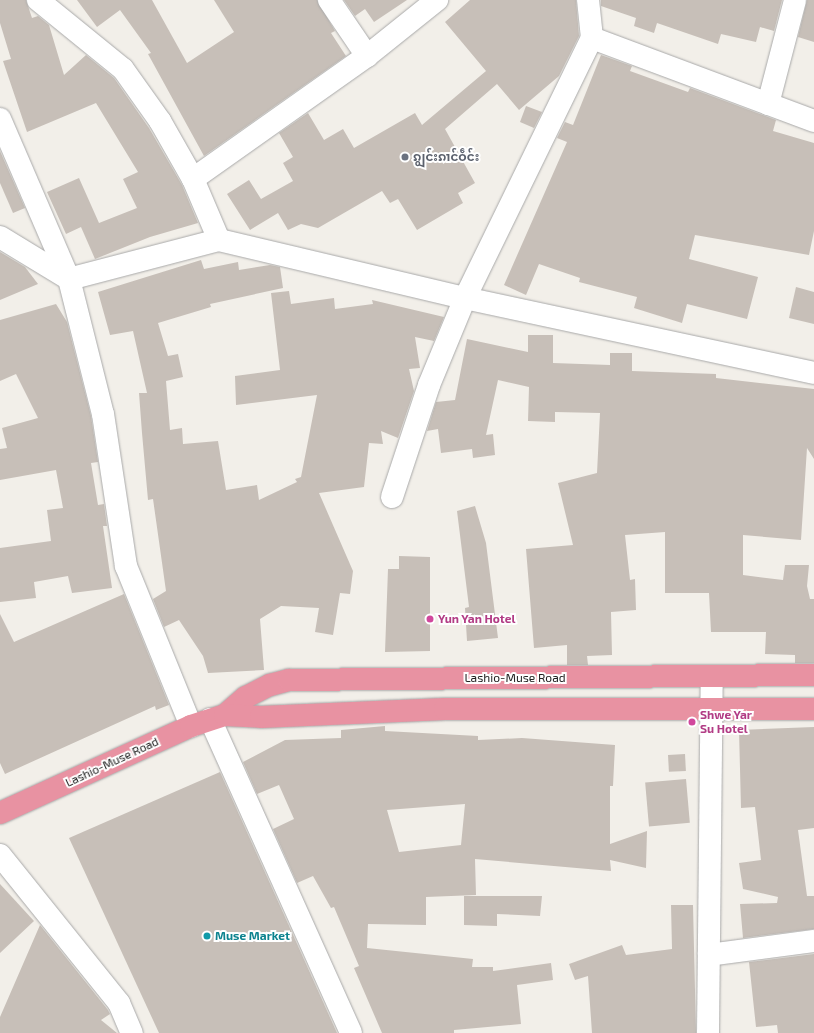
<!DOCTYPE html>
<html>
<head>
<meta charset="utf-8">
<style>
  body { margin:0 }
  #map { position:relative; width:814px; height:1033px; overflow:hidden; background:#f2efe9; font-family:"Exo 2","Noto Sans Myanmar",sans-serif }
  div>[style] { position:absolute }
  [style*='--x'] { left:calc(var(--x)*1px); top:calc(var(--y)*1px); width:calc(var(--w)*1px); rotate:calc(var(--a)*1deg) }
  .building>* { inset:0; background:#c7bfb8; transform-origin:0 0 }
  .roads { filter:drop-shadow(0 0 1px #a9a9a9) drop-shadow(0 0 1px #a9a9a9) }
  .minor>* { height:22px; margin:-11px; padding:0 11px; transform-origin:11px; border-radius:11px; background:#fff }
  .highway>* { height:22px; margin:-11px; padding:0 11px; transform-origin:11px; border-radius:11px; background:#e892a2 }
  .dots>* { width:11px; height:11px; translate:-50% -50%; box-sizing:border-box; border:2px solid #fff; border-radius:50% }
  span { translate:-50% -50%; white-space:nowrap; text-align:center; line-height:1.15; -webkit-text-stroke:4px #fff; paint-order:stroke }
  .worship-label { font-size:12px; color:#5b616d; font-weight:700 }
  .left { translate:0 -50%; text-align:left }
  .hotel-label { font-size:12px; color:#b23c85; font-weight:700 }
  .street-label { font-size:12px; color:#222 }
  .culture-label { font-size:12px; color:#0d838f; font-weight:700 }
</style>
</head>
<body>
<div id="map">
  <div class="building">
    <div style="clip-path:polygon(0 0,26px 0,32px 18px,38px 16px,49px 25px,64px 75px,86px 55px,114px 78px,149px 128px,182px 185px,198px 223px,150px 237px,95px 259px,81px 227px,66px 234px,47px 192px,79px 178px,99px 223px,137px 208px,123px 179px,138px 172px,96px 103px,27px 132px,3px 61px,11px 59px,0 23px)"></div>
    <div style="clip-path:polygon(77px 0,152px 0,187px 63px,234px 32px,214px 0,317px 0,335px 31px,331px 33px,346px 56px,204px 156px,148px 54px,151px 53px,120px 10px,97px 27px)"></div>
    <div style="clip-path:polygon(344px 0,407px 0,374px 22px,365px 9px,355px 16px)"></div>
    <div style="clip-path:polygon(470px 0,576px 0,579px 36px,559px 76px,519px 110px,497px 84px,445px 129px,475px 183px,458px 193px,463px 203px,417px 230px,398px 199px,390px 203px,382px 191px,318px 228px,301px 224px,288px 230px,278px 213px,250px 230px,227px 194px,249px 180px,261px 199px,293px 181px,283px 163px,293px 157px,279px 133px,308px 113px,324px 140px,343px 129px,354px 148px,415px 113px,422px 125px,486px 71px,445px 22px)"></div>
    <div style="clip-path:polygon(601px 0,782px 0,774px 31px,760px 27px,756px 42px,721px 34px,718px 44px,657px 23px,654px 33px,634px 26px,636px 18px,601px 6px)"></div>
    <div style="clip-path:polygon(807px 0,814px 0,814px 42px,798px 37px)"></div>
    <div style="clip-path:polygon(601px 55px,632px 66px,630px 71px,688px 92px,690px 88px,776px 120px,773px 131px,814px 143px,814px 231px,809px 255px,695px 235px,689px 259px,758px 277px,747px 319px,687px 304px,682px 323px,634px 308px,637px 297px,579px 282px,580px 278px,539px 264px,526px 295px,504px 285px,567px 142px,557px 138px,565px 122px,573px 125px)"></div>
    <div style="clip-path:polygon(526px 106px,542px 112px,534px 128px,520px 122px)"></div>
    <div style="clip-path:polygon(0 151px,25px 208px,13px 213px,0 183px)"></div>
    <div style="clip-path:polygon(0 252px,25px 267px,38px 284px,0 300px)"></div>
    <div style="clip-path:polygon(201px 260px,204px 269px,238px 262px,239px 270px,270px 265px,280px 267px,283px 288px,210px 304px,211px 307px,158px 323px,168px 356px,178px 354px,183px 377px,166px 381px,170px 430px,182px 428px,183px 444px,218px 441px,226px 490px,257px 485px,259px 500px,297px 482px,295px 479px,301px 477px,317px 395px,236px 405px,235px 376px,280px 370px,271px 293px,289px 291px,291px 304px,334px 298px,335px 309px,373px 304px,372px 300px,444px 317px,434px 341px,415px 337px,420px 368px,409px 369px,414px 391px,398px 438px,381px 431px,383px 444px,369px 443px,364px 487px,319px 493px,353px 571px,350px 594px,340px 593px,333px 635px,315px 632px,319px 608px,281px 606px,260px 619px,264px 670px,208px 673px,203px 656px,179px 620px,164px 627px,153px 599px,166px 591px,153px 499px,148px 500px,142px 433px,139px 393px,147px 393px,133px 331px,110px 335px,98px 292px)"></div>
    <div style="clip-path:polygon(796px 287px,814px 292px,814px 324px,789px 318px)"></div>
    <div style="clip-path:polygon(56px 304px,67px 322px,91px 416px,98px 462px,91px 463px,98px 505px,104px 504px,107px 526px,103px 526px,112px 588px,72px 593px,68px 576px,34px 582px,36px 598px,0 602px,0 548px,51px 541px,47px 510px,63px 508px,56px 470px,0 480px,0 449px,7px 448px,2px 428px,38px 418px,16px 374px,0 381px,0 320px)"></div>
    <div style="clip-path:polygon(528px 335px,553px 335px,553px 363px,610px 365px,610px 353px,632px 353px,632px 371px,716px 374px,716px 378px,814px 389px,814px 459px,807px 448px,801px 540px,743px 535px,743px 575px,783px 580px,785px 565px,809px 565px,807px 586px,810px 599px,814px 599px,814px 663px,795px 663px,795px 655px,765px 654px,766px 632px,711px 632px,709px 593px,665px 593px,665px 532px,625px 535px,630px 580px,635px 579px,636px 610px,611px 612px,612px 655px,587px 656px,588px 665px,567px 665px,567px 645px,534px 648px,526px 549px,573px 545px,558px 483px,597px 473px,600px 413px,555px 412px,555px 422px,528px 421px,529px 387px,498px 380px,486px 435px,493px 434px,495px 455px,473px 458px,472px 449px,441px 453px,438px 429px,427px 431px,436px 402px,455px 400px,467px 339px,528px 352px)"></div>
    <div style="clip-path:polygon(475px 506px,486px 543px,498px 638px,467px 641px,465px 608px,469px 607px,457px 511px)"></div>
    <div style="clip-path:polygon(399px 556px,430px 557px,430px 651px,385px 652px,388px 569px,399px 569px)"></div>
    <div style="clip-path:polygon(124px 594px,169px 705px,156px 710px,155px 706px,5px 774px,0 763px,0 614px,14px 642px)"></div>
    <div style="clip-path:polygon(evenodd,385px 726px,385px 731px,478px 736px,478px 740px,522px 738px,615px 745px,613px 786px,610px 786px,610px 844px,647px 831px,646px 868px,610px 860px,611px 871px,475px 859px,476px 895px,426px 897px,426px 925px,368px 924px,367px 948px,473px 959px,472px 967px,493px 967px,493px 971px,551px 963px,553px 980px,517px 985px,521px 1024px,454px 1030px,454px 1033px,382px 1033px,354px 968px,359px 966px,334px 907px,331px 908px,313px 876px,297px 883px,273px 829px,294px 819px,279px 785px,257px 794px,243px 762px,285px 740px,341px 738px,341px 730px,385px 726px,465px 804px,461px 845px,399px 852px,387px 810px,465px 804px)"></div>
    <div style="clip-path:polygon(814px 727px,814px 828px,798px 830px,807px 896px,814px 896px,814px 929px,743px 938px,740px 904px,777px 903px,778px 897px,743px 889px,739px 863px,761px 860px,755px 807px,741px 808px,739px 730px)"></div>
    <div style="left:685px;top:754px;width:17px;height:17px;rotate:87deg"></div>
    <div style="clip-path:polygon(220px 772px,337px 1033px,159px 1033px,69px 838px)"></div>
    <div style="left:686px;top:779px;width:44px;height:41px;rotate:85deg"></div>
    <div style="clip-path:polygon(0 884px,34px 921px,0 953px)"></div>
    <div style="clip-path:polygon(464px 896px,542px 896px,540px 916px,497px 914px,497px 926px,464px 925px)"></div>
    <div style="clip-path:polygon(671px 905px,693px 905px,696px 1033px,592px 1033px,588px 976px,575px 980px,569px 964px,622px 945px,626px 955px,672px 949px)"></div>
    <div style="clip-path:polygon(40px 925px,108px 1010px,110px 1014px,101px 1020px,117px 1033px,0 1033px,0 1017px)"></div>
    <div style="clip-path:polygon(814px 954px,814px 1033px,778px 1033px,777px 1025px,756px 1027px,749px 962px)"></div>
  </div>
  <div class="roads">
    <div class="minor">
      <div style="--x:38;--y:0;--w:109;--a:39.1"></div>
      <div style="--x:123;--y:69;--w:64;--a:54.6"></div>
      <div style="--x:160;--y:121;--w:67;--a:60.4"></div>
      <div style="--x:193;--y:179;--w:66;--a:66.9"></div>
      <div style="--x:329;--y:0;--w:68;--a:55.8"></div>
      <div style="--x:592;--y:38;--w:237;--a:20.5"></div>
      <div style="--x:768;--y:104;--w:107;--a:-75.4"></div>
      <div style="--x:0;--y:119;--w:174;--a:66.7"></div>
      <div style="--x:69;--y:279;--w:139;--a:75.9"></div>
      <div style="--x:103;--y:414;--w:154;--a:81.4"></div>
      <div style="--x:126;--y:566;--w:173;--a:67.9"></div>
      <div style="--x:193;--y:179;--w:213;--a:-35.3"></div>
      <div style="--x:367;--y:56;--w:90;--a:-38.7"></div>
      <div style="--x:0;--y:237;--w:81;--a:31.3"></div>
      <div style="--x:69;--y:279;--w:155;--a:-14.6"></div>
      <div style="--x:219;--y:240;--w:253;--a:13.3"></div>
      <div style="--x:465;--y:298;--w:357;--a:12.1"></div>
      <div style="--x:392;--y:497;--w:118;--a:-71.7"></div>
      <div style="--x:429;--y:385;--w:94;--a:-67.5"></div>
      <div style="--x:465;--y:298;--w:289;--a:-64"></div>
      <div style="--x:592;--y:38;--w:38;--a:-96"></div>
      <div style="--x:210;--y:719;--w:344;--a:65.8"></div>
      <div style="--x:0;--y:855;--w:190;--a:51.2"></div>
      <div style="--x:119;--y:1003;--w:33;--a:67"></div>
      <div style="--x:709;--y:955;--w:106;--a:-7.6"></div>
      <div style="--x:708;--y:1033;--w:356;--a:-89.4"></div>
    </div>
    <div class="highway">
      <div style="--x:225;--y:715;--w:28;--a:-41"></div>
      <div style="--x:246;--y:697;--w:27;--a:-27"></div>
      <div style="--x:270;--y:685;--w:20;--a:-15"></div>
      <div style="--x:289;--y:680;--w:525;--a:-0.55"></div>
      <div style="--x:0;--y:813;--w:210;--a:-24.5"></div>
      <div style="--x:191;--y:726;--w:36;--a:-18"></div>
      <div style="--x:225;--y:715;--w:36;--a:3"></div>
      <div style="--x:261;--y:717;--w:184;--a:-2.5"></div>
      <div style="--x:445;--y:709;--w:369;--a:0"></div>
    </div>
  </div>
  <div class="dots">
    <div style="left:405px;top:157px;background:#6b7280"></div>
    <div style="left:430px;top:619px;background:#d1479c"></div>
    <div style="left:692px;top:722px;background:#d1479c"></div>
    <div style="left:207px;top:936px;background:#0f9aa8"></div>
  </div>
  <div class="worship-label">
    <span class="left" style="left:413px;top:157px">ၵျွင်းၵၢင်ဝဵင်း</span>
  </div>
  <div class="hotel-label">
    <span class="left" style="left:438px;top:619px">Yun Yan Hotel</span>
    <span class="left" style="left:700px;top:722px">Shwe Yar<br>Su Hotel</span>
  </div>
  <div class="street-label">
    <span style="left:515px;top:678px">Lashio-Muse Road</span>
    <span style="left:112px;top:762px;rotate:-25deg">Lashio-Muse Road</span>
  </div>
  <div class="culture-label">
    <span class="left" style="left:215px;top:936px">Muse Market</span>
  </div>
</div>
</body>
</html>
